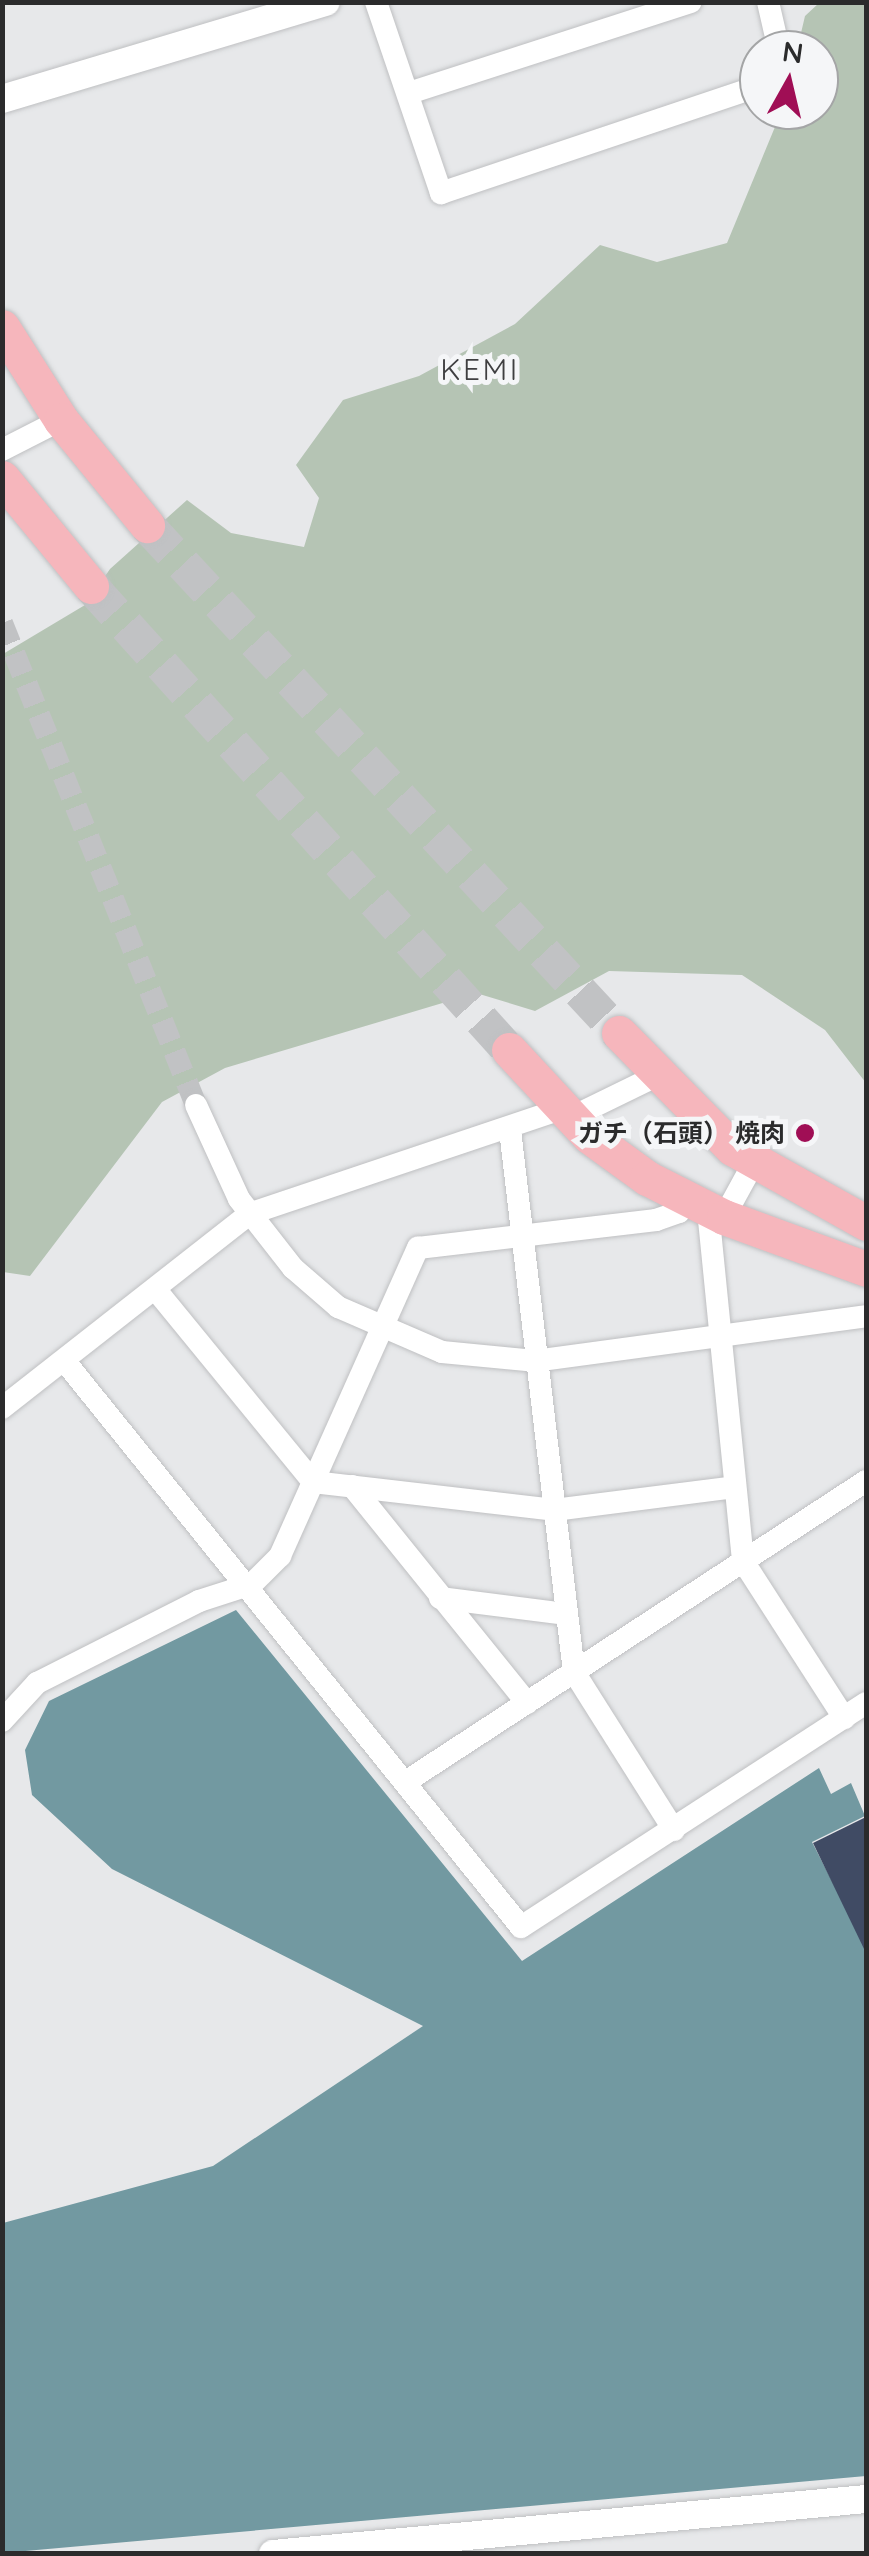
<!DOCTYPE html>
<html>
<head>
<meta charset="utf-8">
<style>
  body { margin:0 }
  #map { position:relative; width:869px; height:2556px; overflow:hidden; background:#e7e8ea; font-family:Quicksand,"Noto Sans JP",sans-serif }
  div>[style] { position:absolute }
  [style*='--x'] { left:calc(var(--x)*1px); top:calc(var(--y)*1px); width:calc(var(--w)*1px); rotate:calc(var(--a)*1deg) }
  .green>* { inset:0; background:#b5c4b4 }
  .water>* { inset:0; background:#7299a1 }
  .building>* { inset:0; background:#404b64 }
  .minor-tunnel>* { height:22px; margin-top:-11px; transform-origin:0; background:repeating-linear-gradient(90deg,#c1c2c4 0 22px,transparent 0 33px) }
  .trunk-tunnel>* { height:35px; margin-top:-17.5px; transform-origin:0; background:repeating-linear-gradient(90deg,#c1c2c4 0 35px,transparent 0 53px) }
  .roads { filter:drop-shadow(0 0 2px #bfc0c2) drop-shadow(0 0 2px #bfc0c2) }
  .minor>* { height:22px; margin:-11px; padding:0 11px; transform-origin:11px; border-radius:11px; background:#fff }
  .tertiary>* { height:28px; margin:-14px; padding:0 14px; transform-origin:14px; border-radius:14px; background:#fff }
  .trunk>* { height:35px; margin:-17.5px; padding:0 17.5px; transform-origin:17.5px; border-radius:17.5px; background:#f6b6bc }
  .dots>* { width:28px; height:28px; translate:-50% -50%; box-sizing:border-box; border:5px solid #f5f6f8; border-radius:50% }
  span { translate:-50% -50%; white-space:nowrap; text-align:center; line-height:1.15; -webkit-text-stroke:10px #f5f6f8; paint-order:stroke }
  .poi-label { font-size:25px; color:#2b2b2c; font-weight:700 }
  .right { translate:-100% -50%; text-align:right }
  .quarter-label { font-size:30px; color:#3f3f41; letter-spacing:2.5px }
  .frame { position:absolute; inset:0; border:5px solid #2b2b2c; pointer-events:none }
  .north { position:absolute; left:739px; top:30px; width:100px; height:100px; box-sizing:border-box; background:#f5f6f8; border:2px solid #a4a5a6; border-radius:50%; rotate:8deg; font-size:28px; font-weight:700; line-height:40px; text-align:center; color:#2b2b2c }
  .north::after { content:''; display:block; margin:auto; width:35px; height:45px; background:#a00e55; clip-path:polygon(50% 0,100% 100%,50% 72%,0 100%) }
</style>
</head>
<body>
<div id="map">
  <div class="green">
    <div style="clip-path:polygon(819px 3px,866px 3px,866px 1083px,825px 1030px,742px 975px,609px 971px,535px 1011px,476px 993px,225px 1068px,162px 1102px,30px 1276px,3px 1272px,3px 654px,85px 605px,110px 569px,187px 500px,231px 533px,304px 547px,319px 498px,296px 465px,343px 400px,419px 376px,515px 324px,600px 245px,657px 262px,727px 243px,782px 110px,819px 110px,819px 50px,797px 50px,805px 16px)"></div>
  </div>
  <div class="water">
    <div style="clip-path:polygon(236px 1610px,522px 1961px,819px 1768px,831px 1794px,851px 1783px,865px 1816px,812px 1842px,866px 1948px,866px 2476px,3px 2553px,3px 2223px,213px 2166px,423px 2026px,112px 1869px,32px 1795px,25px 1750px,49px 1701px)"></div>
  </div>
  <div class="building">
    <div style="clip-path:polygon(866px 1817px,866px 1953px,813px 1843px)"></div>
  </div>
  <div class="minor-tunnel">
    <div style="--x:2;--y:623;--w:520;--a:68.08"></div>
  </div>
  <div class="trunk-tunnel">
    <div style="--x:147;--y:525;--w:693;--a:47.1"></div>
    <div style="--x:91;--y:586;--w:625;--a:47.99"></div>
  </div>
  <div class="roads">
    <div class="minor">
      <div style="--x:376;--y:2;--w:202;--a:71.2"></div>
      <div style="--x:441;--y:193;--w:336;--a:-18.6"></div>
      <div style="--x:768;--y:2;--w:49;--a:77.1"></div>
      <div style="--x:409;--y:93;--w:296;--a:-17.9"></div>
      <div style="--x:2;--y:450;--w:66;--a:-27"></div>
      <div style="--x:196;--y:1105;--w:103;--a:65.4"></div>
      <div style="--x:239;--y:1199;--w:88;--a:52"></div>
      <div style="--x:293;--y:1268;--w:60;--a:40.9"></div>
      <div style="--x:338;--y:1307;--w:113;--a:23.4"></div>
      <div style="--x:442;--y:1352;--w:93;--a:5.5"></div>
      <div style="--x:535;--y:1361;--w:334;--a:-7.7"></div>
      <div style="--x:570;--y:1118;--w:96;--a:-26"></div>
      <div style="--x:510;--y:1130;--w:546;--a:83.27"></div>
      <div style="--x:574;--y:1672;--w:187;--a:57.7"></div>
      <div style="--x:708;--y:1210;--w:353;--a:84.3"></div>
      <div style="--x:743;--y:1561;--w:187;--a:57.2"></div>
      <div style="--x:724;--y:1217;--w:60;--a:-61.3"></div>
      <div style="--x:156;--y:1290;--w:248;--a:50.7"></div>
      <div style="--x:313;--y:1482;--w:243;--a:6.6"></div>
      <div style="--x:554;--y:1510;--w:182;--a:-7.2"></div>
      <div style="--x:67;--y:1364;--w:723;--a:51.12"></div>
      <div style="--x:521;--y:1927;--w:411;--a:-33"></div>
      <div style="--x:2;--y:1408;--w:314;--a:-38.1"></div>
      <div style="--x:249;--y:1214;--w:329;--a:-18.6"></div>
      <div style="--x:352;--y:1486;--w:279;--a:51.1"></div>
      <div style="--x:440;--y:1598;--w:128;--a:7.2"></div>
      <div style="--x:2;--y:1721;--w:52;--a:-47.4"></div>
      <div style="--x:37;--y:1683;--w:182;--a:-26.8"></div>
      <div style="--x:199;--y:1601;--w:56;--a:-17.8"></div>
      <div style="--x:252;--y:1584;--w:40;--a:-45"></div>
      <div style="--x:280;--y:1556;--w:338;--a:-65.9"></div>
      <div style="--x:418;--y:1248;--w:240;--a:-6.7"></div>
      <div style="--x:656;--y:1220;--w:24;--a:-19"></div>
      <div style="--x:679;--y:1212;--w:14;--a:-56"></div>
      <div style="--x:407;--y:1781;--w:548;--a:-33.17"></div>
    </div>
    <div class="tertiary">
      <div style="--x:2;--y:99;--w:338;--a:-16.7"></div>
      <div style="--x:273;--y:2554;--w:596;--a:-5.3"></div>
    </div>
    <div class="trunk">
      <div style="--x:2;--y:327;--w:110;--a:57.6"></div>
      <div style="--x:61;--y:420;--w:136;--a:50.7"></div>
      <div style="--x:2;--y:478;--w:140;--a:50.5"></div>
      <div style="--x:619;--y:1033;--w:161;--a:45.5"></div>
      <div style="--x:732;--y:1148;--w:154;--a:29.2"></div>
      <div style="--x:509;--y:1050;--w:117;--a:47.1"></div>
      <div style="--x:589;--y:1136;--w:72;--a:35.9"></div>
      <div style="--x:647;--y:1178;--w:86;--a:26.9"></div>
      <div style="--x:724;--y:1217;--w:151;--a:20.1"></div>
    </div>
  </div>
  <div class="dots">
    <div style="left:805px;top:1133px;background:#a00e55"></div>
  </div>
  <div class="poi-label">
    <span class="right" style="left:785px;top:1133px">ガチ（石頭） 焼肉</span>
  </div>
  <div class="quarter-label">
    <span style="left:480px;top:369px">KEMI</span>
  </div>
  <div class="frame"></div>
  <div class="north">N</div>
</div>
</body>
</html>
